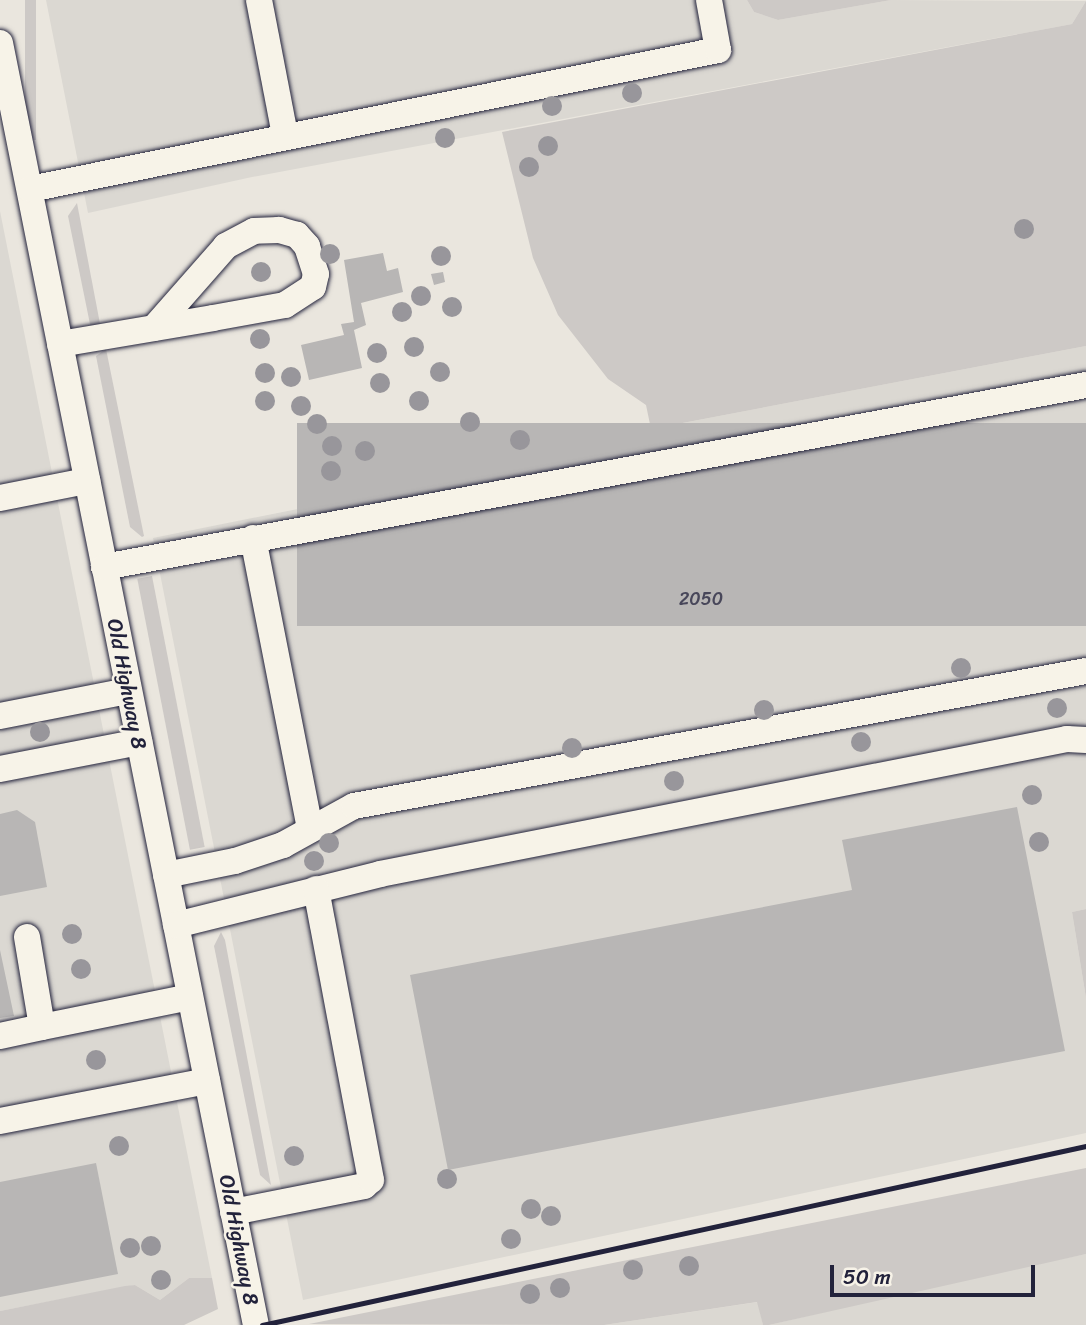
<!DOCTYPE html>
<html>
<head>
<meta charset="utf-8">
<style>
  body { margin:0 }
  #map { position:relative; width:1086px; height:1325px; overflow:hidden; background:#eae6de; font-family:Sriracha,sans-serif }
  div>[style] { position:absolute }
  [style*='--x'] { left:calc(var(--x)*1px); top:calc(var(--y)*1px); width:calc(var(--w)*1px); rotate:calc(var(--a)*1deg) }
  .built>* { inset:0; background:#dbd8d2 }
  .green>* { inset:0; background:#cdc9c6; transform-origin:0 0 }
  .building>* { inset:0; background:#b8b6b5; transform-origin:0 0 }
  .roads { filter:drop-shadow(0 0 2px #22223b) drop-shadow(0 0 2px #22223b) }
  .minor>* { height:26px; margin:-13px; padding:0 13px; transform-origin:13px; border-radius:13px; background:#f7f3e8 }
  .rail>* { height:5px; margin:-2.5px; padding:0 2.5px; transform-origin:2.5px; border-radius:2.5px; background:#22223b }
  .trees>* { width:20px; height:20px; margin:-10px; border-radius:50%; background:#98969b }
  span { translate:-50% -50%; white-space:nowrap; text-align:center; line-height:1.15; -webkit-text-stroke:5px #f7f3e8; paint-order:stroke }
  .number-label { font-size:18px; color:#48475a }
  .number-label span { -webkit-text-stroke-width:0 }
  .street-label { font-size:21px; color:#22223b }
  .scale { position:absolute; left:830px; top:1265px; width:205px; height:32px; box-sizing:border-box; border:4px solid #22223b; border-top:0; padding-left:9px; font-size:21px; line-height:24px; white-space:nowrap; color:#22223b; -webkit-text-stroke:5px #f7f3e8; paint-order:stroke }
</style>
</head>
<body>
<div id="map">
  <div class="built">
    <div style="clip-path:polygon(46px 0,747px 0,754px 12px,778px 20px,891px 0,1086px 1px,1072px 24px,252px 177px,88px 213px)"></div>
    <div style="clip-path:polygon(0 211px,212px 1278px,189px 1278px,160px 1300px,135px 1285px,0 1311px)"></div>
    <div style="clip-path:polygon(1086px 346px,1086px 909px,1072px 912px,1086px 998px,1086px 1133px,303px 1300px,153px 538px,557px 457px,557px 447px)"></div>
    <div style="clip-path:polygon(1086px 1254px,1086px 1325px,769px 1325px,969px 1278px)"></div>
    <div style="clip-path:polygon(758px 1302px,763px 1325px,604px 1325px)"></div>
  </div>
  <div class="green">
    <div style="left:25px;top:0;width:11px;height:140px"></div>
    <div style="clip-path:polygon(747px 0,891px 0,778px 20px,754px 12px)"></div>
    <div style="clip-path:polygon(1086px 1px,1086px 346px,651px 429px,646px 405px,608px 379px,558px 315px,533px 258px,502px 132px,1072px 24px)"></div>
    <div style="clip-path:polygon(77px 203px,101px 329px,91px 329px,68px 216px)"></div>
    <div style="clip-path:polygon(106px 349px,144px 536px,142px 537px,130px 527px,96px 356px)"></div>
    <div style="left:152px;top:576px;width:276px;height:15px;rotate:79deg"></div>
    <div style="clip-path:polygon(1086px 909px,1086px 998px,1072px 912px)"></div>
    <div style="clip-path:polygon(221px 932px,225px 940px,271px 1185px,260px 1175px,214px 946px)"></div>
    <div style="clip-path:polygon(1086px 1168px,1086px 1254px,769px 1325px,763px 1325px,757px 1302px,604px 1325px,309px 1324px)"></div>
    <div style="clip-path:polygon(189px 1278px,212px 1278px,218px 1309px,184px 1325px,0 1325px,0 1311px,125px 1286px,135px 1285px,160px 1300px)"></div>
  </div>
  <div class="building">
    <div style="clip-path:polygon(383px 253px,387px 271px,398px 268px,403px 292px,361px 303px,366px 325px,354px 330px,362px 368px,309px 380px,301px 345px,344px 335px,341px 324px,354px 322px,344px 260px)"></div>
    <div style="clip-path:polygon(443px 272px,445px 282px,434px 285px,431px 274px)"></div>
    <div style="left:1086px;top:423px;width:203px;height:789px;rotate:90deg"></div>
    <div style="clip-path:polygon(1017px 807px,1065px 1051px,448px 1170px,410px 975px,852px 890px,842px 840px)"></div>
    <div style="clip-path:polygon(17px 810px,35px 822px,47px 887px,0 896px,0 814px)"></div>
    <div style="clip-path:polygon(0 950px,14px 1016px,0 1018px)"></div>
    <div style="clip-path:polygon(96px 1163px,118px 1274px,0 1297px,0 1182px)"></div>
  </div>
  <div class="roads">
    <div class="minor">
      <div style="--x:259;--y:0;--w:137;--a:79.1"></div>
      <div style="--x:0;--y:43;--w:1307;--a:78.71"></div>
      <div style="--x:30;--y:189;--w:702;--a:-11.42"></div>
      <div style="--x:718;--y:50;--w:51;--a:-100.2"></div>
      <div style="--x:60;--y:344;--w:155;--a:-9.6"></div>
      <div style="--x:213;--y:318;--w:73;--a:-10.2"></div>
      <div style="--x:285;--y:305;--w:33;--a:-33"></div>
      <div style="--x:313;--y:287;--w:13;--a:-77"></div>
      <div style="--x:316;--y:274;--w:29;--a:-108"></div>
      <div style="--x:307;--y:246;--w:15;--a:-132"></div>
      <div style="--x:297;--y:235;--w:19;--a:-164"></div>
      <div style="--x:279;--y:230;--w:25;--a:178"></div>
      <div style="--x:254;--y:231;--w:32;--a:152"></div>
      <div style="--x:226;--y:246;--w:109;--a:131.3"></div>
      <div style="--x:0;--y:498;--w:89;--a:-11.1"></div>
      <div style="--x:253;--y:538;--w:297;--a:78.9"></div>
      <div style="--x:104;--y:567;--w:999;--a:-10.5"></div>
      <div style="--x:0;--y:716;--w:130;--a:-11.1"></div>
      <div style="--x:0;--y:769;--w:142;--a:-11"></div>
      <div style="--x:166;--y:875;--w:70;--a:-11.5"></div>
      <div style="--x:235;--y:861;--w:51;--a:-18.4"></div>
      <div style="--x:283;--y:845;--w:81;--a:-28.8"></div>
      <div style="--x:354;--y:806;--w:744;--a:-10.45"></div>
      <div style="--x:176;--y:925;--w:210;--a:-14"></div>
      <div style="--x:380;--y:874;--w:700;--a:-11.12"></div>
      <div style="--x:1067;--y:739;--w:19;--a:3"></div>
      <div style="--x:27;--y:937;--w:91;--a:80.5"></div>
      <div style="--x:42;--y:1027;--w:151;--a:-11.5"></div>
      <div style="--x:0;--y:1036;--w:43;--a:-12.1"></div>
      <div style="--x:0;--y:1121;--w:211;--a:-10.9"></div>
      <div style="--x:233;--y:1212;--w:134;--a:-11.2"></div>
      <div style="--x:364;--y:1186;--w:9;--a:-41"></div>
      <div style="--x:371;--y:1180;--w:296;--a:-100.7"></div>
    </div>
  </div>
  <div class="rail">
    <div style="--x:262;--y:1325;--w:843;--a:-12.26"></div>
  </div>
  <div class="trees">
    <div style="left:632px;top:93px"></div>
    <div style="left:552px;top:106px"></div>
    <div style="left:445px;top:138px"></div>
    <div style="left:548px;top:146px"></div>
    <div style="left:529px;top:167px"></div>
    <div style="left:1024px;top:229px"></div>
    <div style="left:330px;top:254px"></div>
    <div style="left:441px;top:256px"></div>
    <div style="left:261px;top:272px"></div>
    <div style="left:421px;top:296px"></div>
    <div style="left:452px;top:307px"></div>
    <div style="left:402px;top:312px"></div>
    <div style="left:260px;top:339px"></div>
    <div style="left:414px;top:347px"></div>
    <div style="left:377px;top:353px"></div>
    <div style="left:440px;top:372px"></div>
    <div style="left:265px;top:373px"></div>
    <div style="left:291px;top:377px"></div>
    <div style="left:380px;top:383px"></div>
    <div style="left:265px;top:401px"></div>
    <div style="left:419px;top:401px"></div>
    <div style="left:301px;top:406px"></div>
    <div style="left:470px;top:422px"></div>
    <div style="left:317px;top:424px"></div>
    <div style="left:520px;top:440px"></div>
    <div style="left:332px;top:446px"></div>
    <div style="left:365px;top:451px"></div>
    <div style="left:331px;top:471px"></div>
    <div style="left:961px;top:668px"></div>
    <div style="left:1057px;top:708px"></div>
    <div style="left:764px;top:710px"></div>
    <div style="left:40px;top:732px"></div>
    <div style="left:861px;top:742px"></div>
    <div style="left:572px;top:748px"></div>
    <div style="left:674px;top:781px"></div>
    <div style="left:1032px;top:795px"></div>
    <div style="left:1039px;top:842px"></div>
    <div style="left:329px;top:843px"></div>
    <div style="left:314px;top:861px"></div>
    <div style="left:72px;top:934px"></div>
    <div style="left:81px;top:969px"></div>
    <div style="left:96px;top:1060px"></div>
    <div style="left:119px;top:1146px"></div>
    <div style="left:294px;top:1156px"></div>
    <div style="left:447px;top:1179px"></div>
    <div style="left:531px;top:1209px"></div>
    <div style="left:551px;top:1216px"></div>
    <div style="left:511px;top:1239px"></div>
    <div style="left:151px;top:1246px"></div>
    <div style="left:130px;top:1248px"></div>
    <div style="left:689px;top:1266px"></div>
    <div style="left:633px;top:1270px"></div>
    <div style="left:161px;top:1280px"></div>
    <div style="left:560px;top:1288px"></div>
    <div style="left:530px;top:1294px"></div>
  </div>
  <div class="number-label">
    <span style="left:701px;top:599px">2050</span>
  </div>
  <div class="street-label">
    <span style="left:127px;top:684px;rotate:79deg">Old Highway 8</span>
    <span style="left:239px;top:1240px;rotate:79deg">Old Highway 8</span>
  </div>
  <div class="scale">50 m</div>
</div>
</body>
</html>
